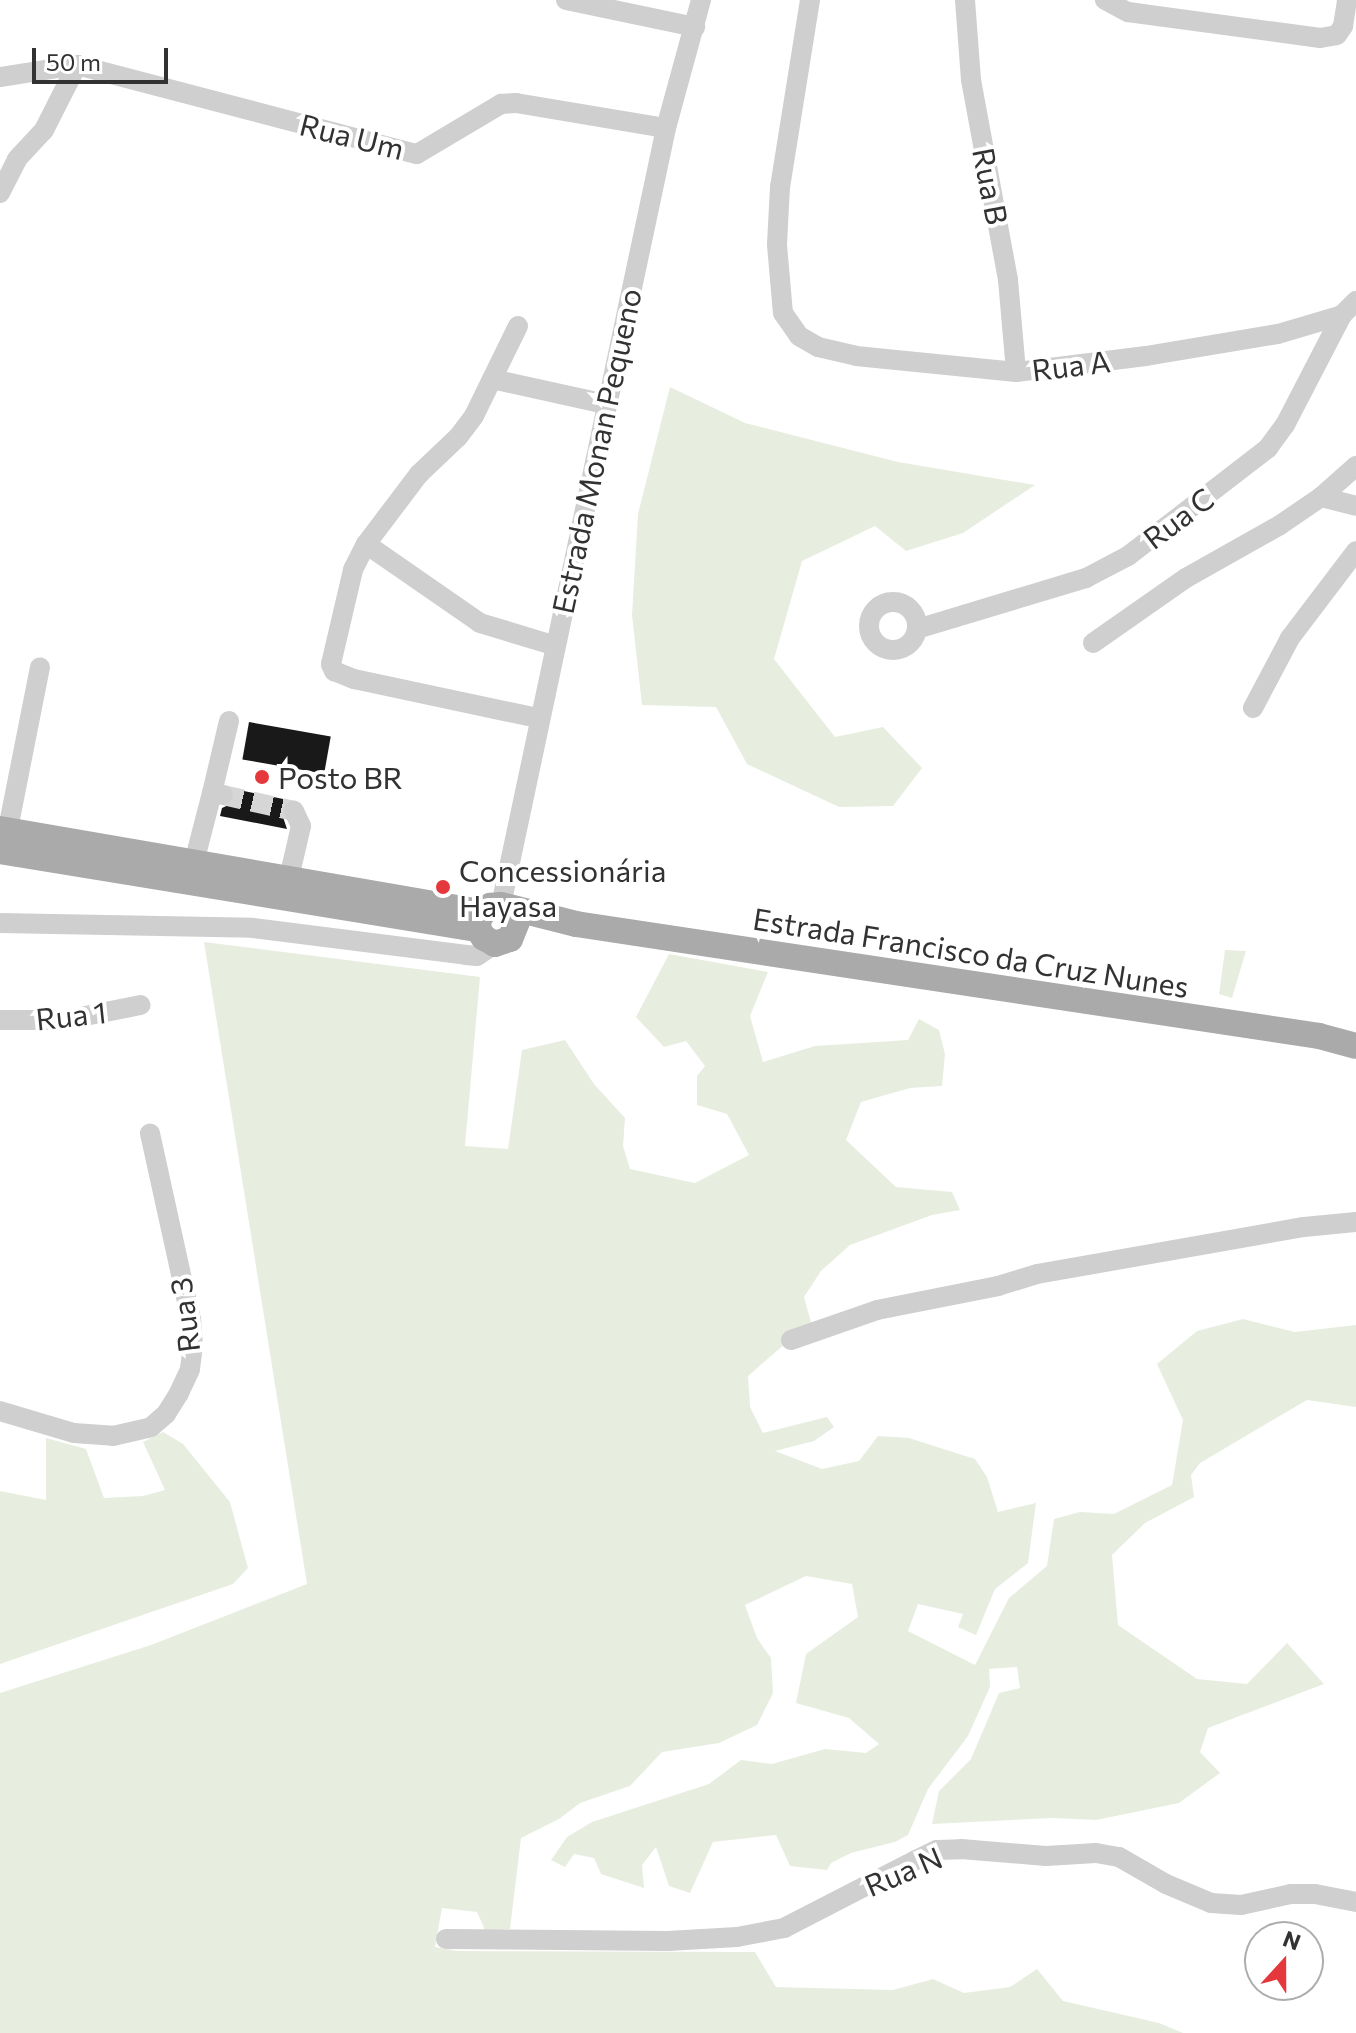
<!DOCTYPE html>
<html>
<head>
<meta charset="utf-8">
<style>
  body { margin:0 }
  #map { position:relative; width:1356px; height:2033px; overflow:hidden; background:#fff; font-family:Commissioner,sans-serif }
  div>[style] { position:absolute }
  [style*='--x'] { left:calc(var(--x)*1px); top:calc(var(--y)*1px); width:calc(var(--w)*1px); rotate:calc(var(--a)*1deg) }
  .green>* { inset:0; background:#e7eee0 }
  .building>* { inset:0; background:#191919; transform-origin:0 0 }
  .minor-tunnel>* { height:20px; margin-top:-10px; transform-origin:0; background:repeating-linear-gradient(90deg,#d6d6d6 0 20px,transparent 0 30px) }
  .minor>* { height:20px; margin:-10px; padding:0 10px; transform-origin:10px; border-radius:10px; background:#cfcfcf }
  .minor>.ring { margin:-10px; padding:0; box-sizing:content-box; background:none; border:20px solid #cfcfcf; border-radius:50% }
  .major>* { height:26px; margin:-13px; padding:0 13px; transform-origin:13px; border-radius:13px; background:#aaa }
  .dots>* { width:22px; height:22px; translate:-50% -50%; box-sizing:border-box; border:4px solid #fff; border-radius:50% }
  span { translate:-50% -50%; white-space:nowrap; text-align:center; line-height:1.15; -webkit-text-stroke:8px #fff; paint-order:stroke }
  .street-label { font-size:30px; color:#323232 }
  .poi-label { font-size:30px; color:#323232 }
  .left { translate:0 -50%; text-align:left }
  .north { position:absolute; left:1244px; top:1921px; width:80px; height:80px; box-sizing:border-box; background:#fff; border:2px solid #adadad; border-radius:50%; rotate:21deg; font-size:22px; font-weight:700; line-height:32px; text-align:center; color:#323232 }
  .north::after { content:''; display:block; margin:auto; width:28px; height:36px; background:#e5383d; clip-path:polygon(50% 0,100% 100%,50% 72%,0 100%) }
  .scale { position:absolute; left:32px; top:48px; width:136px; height:36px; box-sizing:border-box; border:4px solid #323232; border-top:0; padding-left:10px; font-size:24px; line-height:28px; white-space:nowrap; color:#323232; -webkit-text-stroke:6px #fff; paint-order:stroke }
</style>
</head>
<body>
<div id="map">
  <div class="green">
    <div style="clip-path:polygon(670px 387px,745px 423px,898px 462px,1035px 485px,963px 533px,906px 551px,875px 526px,802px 561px,774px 659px,835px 737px,883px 727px,922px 768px,893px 806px,839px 807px,747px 764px,716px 707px,642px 705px,632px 615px,638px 514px)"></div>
    <div style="clip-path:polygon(204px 942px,480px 977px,465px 1146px,508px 1149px,522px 1050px,565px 1040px,594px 1084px,625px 1118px,623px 1146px,630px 1169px,695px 1183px,749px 1155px,727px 1114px,697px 1105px,697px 1076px,705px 1066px,686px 1041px,664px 1047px,636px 1017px,669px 954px,768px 972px,750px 1016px,763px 1062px,815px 1046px,908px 1040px,919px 1019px,939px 1030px,945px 1054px,942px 1086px,910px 1088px,861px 1102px,846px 1140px,896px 1187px,952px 1192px,960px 1210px,932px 1215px,850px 1245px,821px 1271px,804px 1297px,816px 1340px,786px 1343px,748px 1376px,750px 1407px,763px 1433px,827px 1417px,834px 1427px,814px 1441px,775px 1451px,822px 1469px,859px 1461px,878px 1436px,909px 1438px,975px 1459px,987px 1477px,998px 1512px,1036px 1503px,1028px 1563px,995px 1589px,976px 1635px,958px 1627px,963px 1614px,918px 1604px,908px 1631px,975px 1665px,1009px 1598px,1047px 1566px,1054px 1519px,1080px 1512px,1114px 1514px,1172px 1485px,1183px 1420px,1157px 1364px,1197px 1331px,1243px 1319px,1295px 1332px,1356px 1325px,1356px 1407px,1307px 1400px,1200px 1463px,1191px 1475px,1194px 1497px,1145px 1523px,1112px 1555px,1118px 1625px,1197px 1679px,1247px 1684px,1287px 1643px,1324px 1684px,1208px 1728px,1200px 1752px,1220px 1773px,1179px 1803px,1096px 1820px,1053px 1818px,932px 1824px,939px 1791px,971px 1759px,999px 1693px,1020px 1688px,1017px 1667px,989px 1669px,990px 1687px,968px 1736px,928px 1789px,908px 1835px,895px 1842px,851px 1853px,831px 1863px,827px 1870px,790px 1866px,776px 1835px,713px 1842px,690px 1893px,669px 1886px,656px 1847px,642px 1865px,644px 1888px,601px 1874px,594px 1858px,574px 1854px,565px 1867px,551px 1860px,567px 1837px,592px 1822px,709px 1784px,741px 1760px,772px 1764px,825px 1749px,866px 1753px,879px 1744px,849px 1718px,796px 1703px,806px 1654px,858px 1617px,852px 1584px,806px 1576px,745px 1605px,757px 1638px,771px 1658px,773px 1693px,757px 1725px,719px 1743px,662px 1752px,630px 1786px,580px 1803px,559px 1819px,521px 1838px,510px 1929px,485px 1930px,477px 1912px,442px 1908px,435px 1947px,457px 1951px,755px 1952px,776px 1987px,893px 1990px,933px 1979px,964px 1993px,1010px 1987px,1037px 1969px,1063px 2001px,1159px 2023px,1183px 2033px,0 2033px,0 1693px,151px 1645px,307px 1584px)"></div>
    <div style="clip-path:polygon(1225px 950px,1246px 951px,1232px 998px,1219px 994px)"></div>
    <div style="clip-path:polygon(163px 1432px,183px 1444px,230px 1502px,248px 1568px,233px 1584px,0 1664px,0 1491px,46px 1500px,46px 1438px,86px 1449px,104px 1498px,143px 1496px,165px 1490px,143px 1442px)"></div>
  </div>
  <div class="building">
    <div style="left:249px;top:722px;width:83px;height:38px;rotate:10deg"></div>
    <div style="clip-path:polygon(234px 789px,288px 800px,281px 811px,287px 829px,220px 816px,222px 808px,233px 803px)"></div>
  </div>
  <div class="minor-tunnel">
    <div style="--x:223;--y:795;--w:73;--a:12.7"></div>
  </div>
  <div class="minor">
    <div style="--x:566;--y:0;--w:132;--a:11.8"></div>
    <div style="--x:810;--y:0;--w:189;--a:99.1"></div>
    <div style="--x:780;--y:187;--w:58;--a:93"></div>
    <div style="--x:777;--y:245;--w:68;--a:85"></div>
    <div style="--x:783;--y:313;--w:28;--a:55"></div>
    <div style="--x:799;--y:336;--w:22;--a:30"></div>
    <div style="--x:818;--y:347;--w:39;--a:13"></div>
    <div style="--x:856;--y:356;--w:161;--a:5.7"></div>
    <div style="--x:1016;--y:372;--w:131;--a:-7"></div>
    <div style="--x:1146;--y:356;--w:134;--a:-9.5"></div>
    <div style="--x:1278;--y:334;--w:67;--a:-16.5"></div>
    <div style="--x:965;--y:0;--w:80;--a:85.7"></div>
    <div style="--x:971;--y:80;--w:203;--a:79.5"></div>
    <div style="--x:1008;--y:280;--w:92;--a:85"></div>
    <div style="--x:1105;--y:0;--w:26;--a:28"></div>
    <div style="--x:1128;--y:12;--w:194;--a:7.7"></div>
    <div style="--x:1320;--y:38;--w:17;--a:-10"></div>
    <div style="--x:1337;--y:35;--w:11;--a:-56"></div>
    <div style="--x:1343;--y:26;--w:26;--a:-81"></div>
    <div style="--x:0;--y:77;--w:78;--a:-8.9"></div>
    <div style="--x:77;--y:65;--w:351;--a:14.7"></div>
    <div style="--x:417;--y:154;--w:98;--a:-30.8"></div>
    <div style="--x:501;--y:104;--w:15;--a:-4"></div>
    <div style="--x:516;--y:103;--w:152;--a:9.5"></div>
    <div style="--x:0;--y:193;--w:38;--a:-63"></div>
    <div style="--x:17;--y:159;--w:40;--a:-47"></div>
    <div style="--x:44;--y:130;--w:73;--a:-63.1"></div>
    <div style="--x:518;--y:326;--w:100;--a:116.1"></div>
    <div style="--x:474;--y:416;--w:26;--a:127"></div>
    <div style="--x:458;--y:437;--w:54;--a:136.5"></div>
    <div style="--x:419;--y:474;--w:88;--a:127.1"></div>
    <div style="--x:366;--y:544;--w:29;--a:117"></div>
    <div style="--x:353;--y:570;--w:97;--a:103.2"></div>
    <div style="--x:331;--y:664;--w:8;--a:67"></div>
    <div style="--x:334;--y:671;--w:22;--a:22"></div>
    <div style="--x:354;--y:679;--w:188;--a:12"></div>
    <div style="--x:492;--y:379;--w:117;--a:12.4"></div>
    <div style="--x:1321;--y:497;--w:47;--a:-41.5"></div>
    <div style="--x:366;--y:544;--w:139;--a:34.7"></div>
    <div style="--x:480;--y:623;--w:76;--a:16.8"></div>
    <div class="ring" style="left:869px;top:602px;width:28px;height:28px"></div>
    <div style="--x:917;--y:629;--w:177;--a:-16.8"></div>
    <div style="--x:1086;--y:578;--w:47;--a:-27.6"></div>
    <div style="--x:1128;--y:556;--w:177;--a:-37.6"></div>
    <div style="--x:1268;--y:448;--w:29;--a:-54"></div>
    <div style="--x:1285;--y:425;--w:124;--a:-62.6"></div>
    <div style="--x:1342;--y:315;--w:20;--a:-45"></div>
    <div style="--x:1093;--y:643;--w:113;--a:-35"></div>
    <div style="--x:1186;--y:578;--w:108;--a:-29.4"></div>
    <div style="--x:1280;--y:525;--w:50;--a:-34.3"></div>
    <div style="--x:1321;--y:497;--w:36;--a:14"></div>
    <div style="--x:1253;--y:708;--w:79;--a:-62.1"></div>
    <div style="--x:1290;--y:638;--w:109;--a:-52.8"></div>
    <div style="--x:212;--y:793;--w:74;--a:-76.7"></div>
    <div style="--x:5;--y:844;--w:180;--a:-78.8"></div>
    <div style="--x:191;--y:874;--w:84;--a:-75.5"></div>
    <div style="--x:212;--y:793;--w:11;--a:10"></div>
    <div style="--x:286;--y:891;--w:67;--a:-77"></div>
    <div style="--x:301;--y:826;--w:17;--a:-115"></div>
    <div style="--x:501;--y:905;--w:794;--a:-78.01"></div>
    <div style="--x:666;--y:128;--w:133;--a:-74.7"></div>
    <div style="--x:0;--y:923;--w:253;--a:1.1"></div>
    <div style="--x:253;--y:928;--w:215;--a:7.2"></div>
    <div style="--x:466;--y:955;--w:11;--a:5"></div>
    <div style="--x:477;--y:956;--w:22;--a:-34"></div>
    <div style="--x:0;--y:1020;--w:65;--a:0"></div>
    <div style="--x:65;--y:1020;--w:77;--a:-11.2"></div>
    <div style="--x:791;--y:1340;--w:91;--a:-19.2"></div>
    <div style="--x:877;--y:1310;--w:123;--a:-11.2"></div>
    <div style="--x:998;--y:1286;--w:41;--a:-17.1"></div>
    <div style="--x:1037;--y:1274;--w:271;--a:-10"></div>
    <div style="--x:1304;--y:1227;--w:52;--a:-5.5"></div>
    <div style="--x:0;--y:1411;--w:77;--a:16.6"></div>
    <div style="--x:74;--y:1433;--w:39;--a:4"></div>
    <div style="--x:113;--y:1436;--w:39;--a:-13"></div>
    <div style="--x:151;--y:1427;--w:20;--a:-41"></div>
    <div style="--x:166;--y:1414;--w:25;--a:-58"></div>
    <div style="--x:179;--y:1393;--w:26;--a:-65"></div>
    <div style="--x:190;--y:1369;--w:23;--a:-83"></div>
    <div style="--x:193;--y:1346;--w:26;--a:-94"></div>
    <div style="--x:191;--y:1320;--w:191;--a:-102.4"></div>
    <div style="--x:446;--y:1939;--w:222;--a:0.5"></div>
    <div style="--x:668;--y:1941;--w:69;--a:-3.3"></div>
    <div style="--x:737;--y:1937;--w:48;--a:-10.8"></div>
    <div style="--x:784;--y:1928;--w:146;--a:-27.3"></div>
    <div style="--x:914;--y:1861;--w:25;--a:-26"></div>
    <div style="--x:937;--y:1850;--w:24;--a:-2"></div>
    <div style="--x:961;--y:1849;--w:85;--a:4.7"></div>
    <div style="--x:1046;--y:1856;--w:50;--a:-3.4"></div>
    <div style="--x:1096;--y:1853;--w:23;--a:10"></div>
    <div style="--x:1119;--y:1857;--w:54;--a:29.9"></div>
    <div style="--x:1166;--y:1884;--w:49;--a:22.9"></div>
    <div style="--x:1211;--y:1903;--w:30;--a:4"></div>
    <div style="--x:1241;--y:1905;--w:51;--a:-12.4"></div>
    <div style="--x:1291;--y:1894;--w:24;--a:0"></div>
    <div style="--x:1315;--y:1894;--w:42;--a:11"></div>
  </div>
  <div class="major">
    <div style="--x:0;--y:829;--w:489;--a:9.8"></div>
    <div style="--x:0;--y:851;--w:484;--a:9.3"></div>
    <div style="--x:511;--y:910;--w:13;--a:63"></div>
    <div style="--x:517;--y:922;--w:18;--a:112"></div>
    <div style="--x:510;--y:939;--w:16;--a:162"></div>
    <div style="--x:495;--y:944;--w:13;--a:-151"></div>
    <div style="--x:484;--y:938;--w:11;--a:-124"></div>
    <div style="--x:478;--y:929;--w:12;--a:-85"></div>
    <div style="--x:479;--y:917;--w:16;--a:-45"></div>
    <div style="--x:490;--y:906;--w:11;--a:-5"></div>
    <div style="--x:501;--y:905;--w:77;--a:14.2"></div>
    <div style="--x:576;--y:924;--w:751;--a:8.57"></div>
    <div style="--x:1319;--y:1036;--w:38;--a:15"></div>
  </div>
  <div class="dots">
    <div style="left:262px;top:777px;background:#e5383d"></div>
    <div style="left:443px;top:887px;background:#e5383d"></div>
  </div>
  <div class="street-label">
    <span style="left:352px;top:136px;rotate:14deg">Rua Um</span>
    <span style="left:991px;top:186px;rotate:79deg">Rua B</span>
    <span style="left:1071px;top:365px;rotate:-7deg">Rua A</span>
    <span style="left:596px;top:451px;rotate:-78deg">Estrada Monan Pequeno</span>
    <span style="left:1178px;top:518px;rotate:-37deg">Rua C</span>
    <span style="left:971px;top:952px;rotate:9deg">Estrada Francisco da Cruz Nunes</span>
    <span style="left:71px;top:1015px;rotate:-6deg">Rua 1</span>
    <span style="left:184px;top:1315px;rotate:-97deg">Rua 3</span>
    <span style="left:903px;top:1871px;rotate:-23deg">Rua N</span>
  </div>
  <div class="poi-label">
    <span class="left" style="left:278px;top:777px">Posto BR</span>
    <span class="left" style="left:459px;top:887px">Concessionária<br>Hayasa</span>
  </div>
  <div class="north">N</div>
  <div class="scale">50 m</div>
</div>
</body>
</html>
